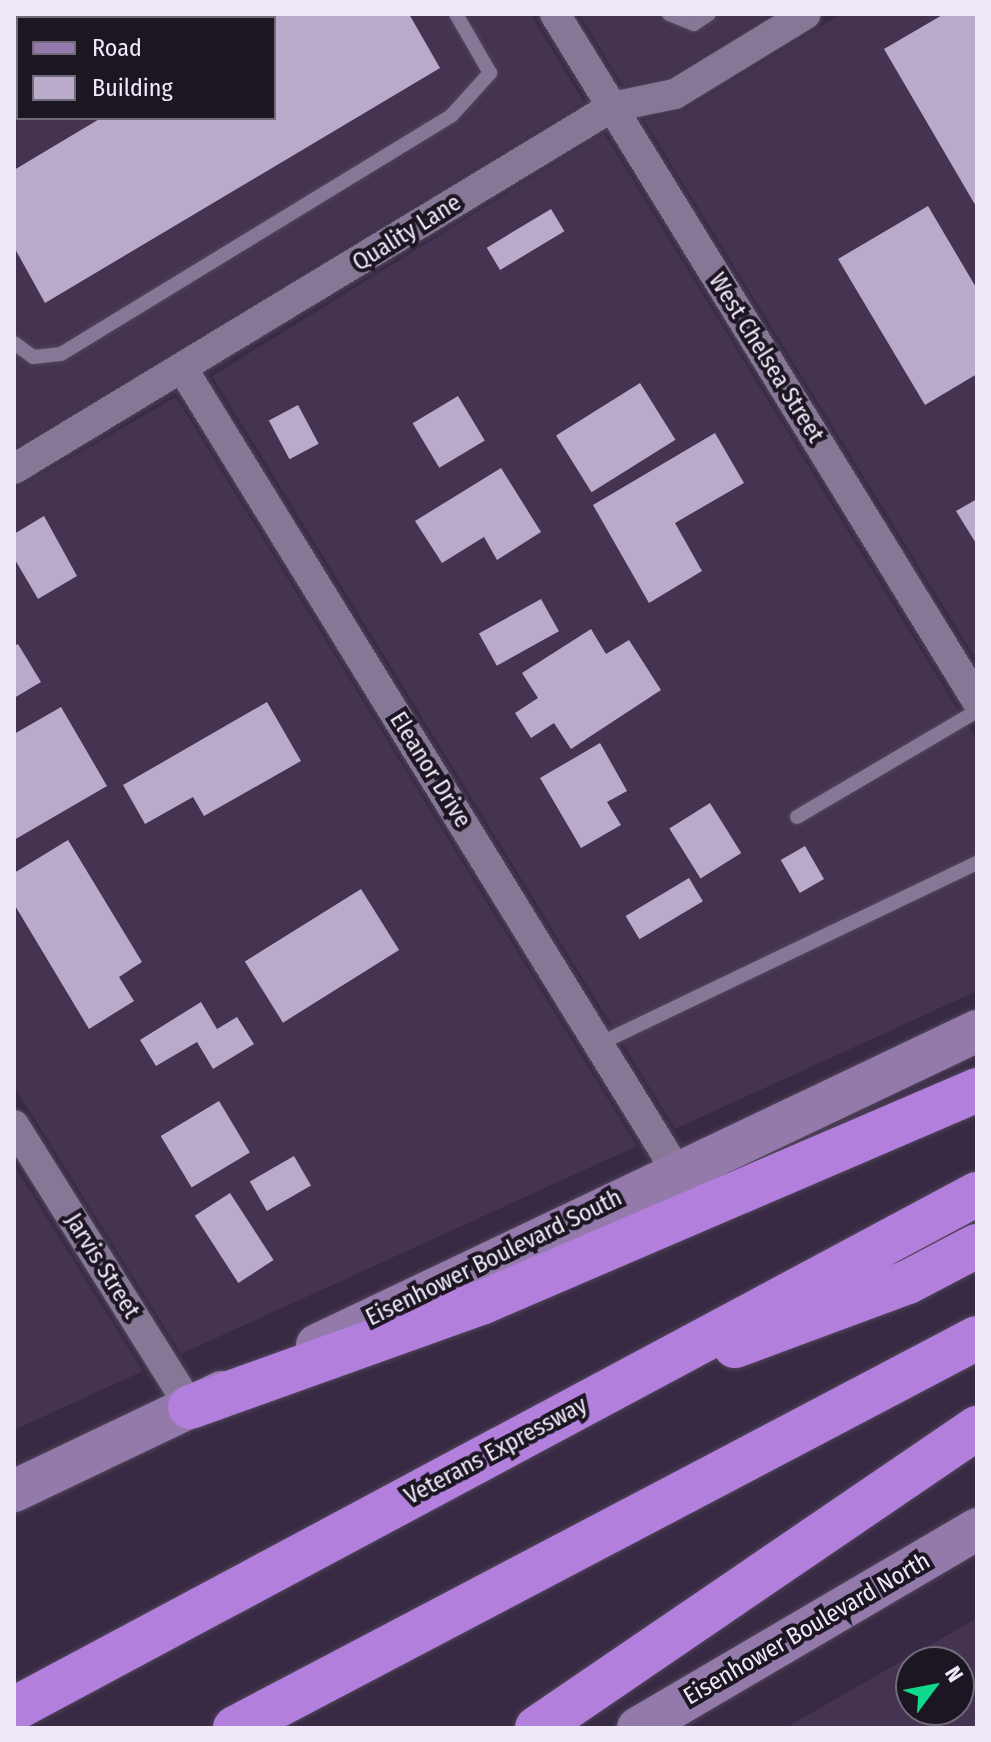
<!DOCTYPE html>
<html>
<head>
<meta charset="utf-8">
<style>
  body { margin:0 }
  #map { position:relative; width:991px; height:1742px; overflow:hidden; background:#382a44; font-family:"Fira Sans Condensed",sans-serif }
  div>[style] { position:absolute }
  [style*='--x'] { left:calc(var(--x)*1px); top:calc(var(--y)*1px); width:calc(var(--w)*1px); rotate:calc(var(--a)*1deg) }
  .built>* { inset:0; background:#443351 }
  .building>* { inset:0; background:#baaaca; transform-origin:0 0 }
  .roads { filter:drop-shadow(0 0 2px #51465c) drop-shadow(0 0 2px #51465c) }
  .service>* { height:14px; margin:-7px; padding:0 7px; transform-origin:7px; border-radius:7px; background:#877796 }
  .minor>* { height:30px; margin:-15px; padding:0 15px; transform-origin:15px; border-radius:15px; background:#877796 }
  .secondary>* { height:42px; margin:-21px; padding:0 21px; transform-origin:21px; border-radius:21px; background:#9479ab }
  .motorway>* { height:44px; margin:-22px; padding:0 22px; transform-origin:22px; border-radius:22px; background:#b27fdc }
  span { translate:-50% -50%; white-space:nowrap; text-align:center; line-height:1.15; -webkit-text-stroke:8px #1c1622; paint-order:stroke }
  .street-label { font-size:24px; color:#f1e9fa }
  .frame { position:absolute; inset:0; border:16px solid #f1e9fa; pointer-events:none }
  .legend { position:absolute; left:16px; top:16px; width:260px; height:104px; box-sizing:border-box; background:#1c1622; border:2px solid #716a78; margin:0; padding:10px 14px; list-style:none; font-size:24px; color:#f1e9fa }
  .legend li { display:flex; align-items:center; gap:16px; height:40px }
  .legend b { width:40px; border:2px solid #716a78 }
  .north { position:absolute; left:895px; top:1646px; width:80px; height:80px; box-sizing:border-box; background:#1c1622; border:2px solid #716a78; border-radius:50%; rotate:58deg; font-size:22px; font-weight:700; line-height:32px; text-align:center; color:#f1e9fa }
  .north::after { content:''; display:block; margin:auto; width:28px; height:36px; background:#0fd98a; clip-path:polygon(50% 0,100% 100%,50% 72%,0 100%) }
</style>
</head>
<body>
<div id="map">
  <div class="built">
    <div style="clip-path:polygon(evenodd,14px 14px,531px 14px,584px 102px,14px 448px,14px 14px,18px 18px,274px 18px,274px 118px,18px 118px,18px 18px)"></div>
    <div style="clip-path:polygon(579px 14px,770px 14px,669px 77px,623px 86px)"></div>
    <div style="clip-path:polygon(841px 14px,977px 14px,977px 661px,644px 120px,685px 110px)"></div>
    <div style="clip-path:polygon(604px 133px,977px 741px,977px 991px,675px 1129px,212px 376px)"></div>
    <div style="clip-path:polygon(176px 397px,637px 1146px,181px 1354px,14px 1086px,14px 490px)"></div>
    <div style="clip-path:polygon(14px 1165px,143px 1371px,14px 1430px)"></div>
    <div style="clip-path:polygon(evenodd,977px 1618px,977px 1728px,785px 1728px,977px 1618px,959px 1662px,959px 1710px,911px 1710px,911px 1662px,959px 1662px)"></div>
  </div>
  <div class="building">
    <div style="clip-path:polygon(276px 14px,409px 14px,440px 68px,45px 303px,14px 247px,14px 170px,101px 118px,274px 118px,269px 18px)"></div>
    <div style="clip-path:polygon(944px 14px,977px 16px,977px 208px,884px 49px)"></div>
    <div style="clip-path:polygon(928px 206px,977px 289px,977px 374px,925px 405px,838px 259px)"></div>
    <div style="left:551px;top:209px;width:26px;height:75px;rotate:59deg"></div>
    <div style="left:640px;top:383px;width:67px;height:99px;rotate:58deg"></div>
    <div style="left:458px;top:396px;width:52px;height:53px;rotate:59deg"></div>
    <div style="left:298px;top:405px;width:44px;height:33px;rotate:62deg"></div>
    <div style="clip-path:polygon(715px 433px,744px 483px,675px 523px,702px 571px,649px 603px,593px 505px)"></div>
    <div style="clip-path:polygon(501px 468px,541px 532px,497px 560px,484px 537px,442px 563px,415px 521px)"></div>
    <div style="clip-path:polygon(977px 499px,977px 545px,956px 511px)"></div>
    <div style="clip-path:polygon(44px 516px,77px 576px,38px 599px,14px 558px,14px 534px)"></div>
    <div style="left:541px;top:599px;width:37px;height:71px;rotate:61deg"></div>
    <div style="clip-path:polygon(591px 629px,606px 654px,629px 640px,661px 690px,571px 749px,554px 723px,531px 738px,515px 713px,538px 698px,522px 673px)"></div>
    <div style="clip-path:polygon(18px 644px,41px 682px,14px 698px,14px 646px)"></div>
    <div style="clip-path:polygon(267px 702px,301px 761px,204px 816px,193px 797px,145px 824px,123px 785px)"></div>
    <div style="clip-path:polygon(61px 707px,107px 786px,14px 840px,14px 734px)"></div>
    <div style="clip-path:polygon(600px 743px,627px 791px,607px 802px,621px 825px,581px 848px,540px 778px)"></div>
    <div style="left:710px;top:803px;width:59px;height:48px;rotate:58deg"></div>
    <div style="clip-path:polygon(68px 840px,142px 962px,119px 977px,134px 1001px,89px 1029px,14px 904px,14px 873px)"></div>
    <div style="left:805px;top:846px;width:38px;height:28px;rotate:60deg"></div>
    <div style="left:689px;top:878px;width:27px;height:74px;rotate:59deg"></div>
    <div style="left:361px;top:889px;width:72px;height:137px;rotate:58deg"></div>
    <div style="clip-path:polygon(201px 1002px,217px 1029px,237px 1017px,254px 1044px,213px 1069px,197px 1042px,156px 1066px,140px 1040px)"></div>
    <div style="left:219px;top:1101px;width:60px;height:68px;rotate:59deg"></div>
    <div style="left:294px;top:1156px;width:34px;height:51px;rotate:60deg"></div>
    <div style="left:230px;top:1193px;width:80px;height:42px;rotate:57deg"></div>
  </div>
  <div class="roads">
    <div class="service">
      <div style="--x:79;--y:14;--w:4;--a:63"></div>
      <div style="--x:669;--y:14;--w:27;--a:22"></div>
      <div style="--x:694;--y:24;--w:18;--a:-34"></div>
      <div style="--x:166;--y:18;--w:7;--a:-34"></div>
      <div style="--x:14;--y:111;--w:5;--a:-37"></div>
      <div style="--x:14;--y:343;--w:24;--a:36"></div>
      <div style="--x:33;--y:357;--w:28;--a:-6"></div>
      <div style="--x:61;--y:354;--w:458;--a:-31.4"></div>
      <div style="--x:452;--y:115;--w:57;--a:-47.9"></div>
      <div style="--x:490;--y:73;--w:68;--a:-120"></div>
      <div style="--x:797;--y:817;--w:209;--a:-30.5"></div>
      <div style="--x:599;--y:1044;--w:419;--a:-25.6"></div>
    </div>
    <div class="minor">
      <div style="--x:555;--y:14;--w:806;--a:58.44"></div>
      <div style="--x:184;--y:371;--w:938;--a:58.38"></div>
      <div style="--x:14;--y:469;--w:699;--a:-31.19"></div>
      <div style="--x:612;--y:107;--w:64;--a:-11.7"></div>
      <div style="--x:675;--y:94;--w:153;--a:-31.4"></div>
      <div style="--x:14;--y:1125;--w:332;--a:58"></div>
    </div>
    <div class="secondary">
      <div style="--x:317;--y:1345;--w:731;--a:-25.44"></div>
      <div style="--x:14;--y:1491;--w:230;--a:-25.5"></div>
      <div style="--x:638;--y:1728;--w:393;--a:-30.4"></div>
    </div>
    <div class="motorway">
      <div style="--x:735;--y:1346;--w:184;--a:-20.3"></div>
      <div style="--x:908;--y:1282;--w:78;--a:-27.6"></div>
      <div style="--x:190;--y:1407;--w:309;--a:-19.7"></div>
      <div style="--x:481;--y:1303;--w:540;--a:-23.24"></div>
      <div style="--x:14;--y:1709;--w:1092;--a:-28.14"></div>
      <div style="--x:235;--y:1728;--w:838;--a:-27.73"></div>
      <div style="--x:537;--y:1728;--w:533;--a:-34.29"></div>
    </div>
  </div>
  <div class="street-label">
    <span style="left:407px;top:233px;rotate:-32deg">Quality Lane</span>
    <span style="left:766px;top:358px;rotate:58deg">West Chelsea Street</span>
    <span style="left:430px;top:770px;rotate:58deg">Eleanor Drive</span>
    <span style="left:494px;top:1258px;rotate:-26deg">Eisenhower Boulevard South</span>
    <span style="left:102px;top:1266px;rotate:58deg">Jarvis Street</span>
    <span style="left:496px;top:1451px;rotate:-28deg">Veterans Expressway</span>
    <span style="left:807px;top:1629px;rotate:-30deg">Eisenhower Boulevard North</span>
  </div>
  <div class="frame"></div>
  <ul class="legend">
  <li><b style="height:10px;background:#9479ab"></b>Road</li>
  <li><b style="height:22px;background:#baaaca"></b>Building</li>
  </ul>
  <div class="north">N</div>
</div>
</body>
</html>
